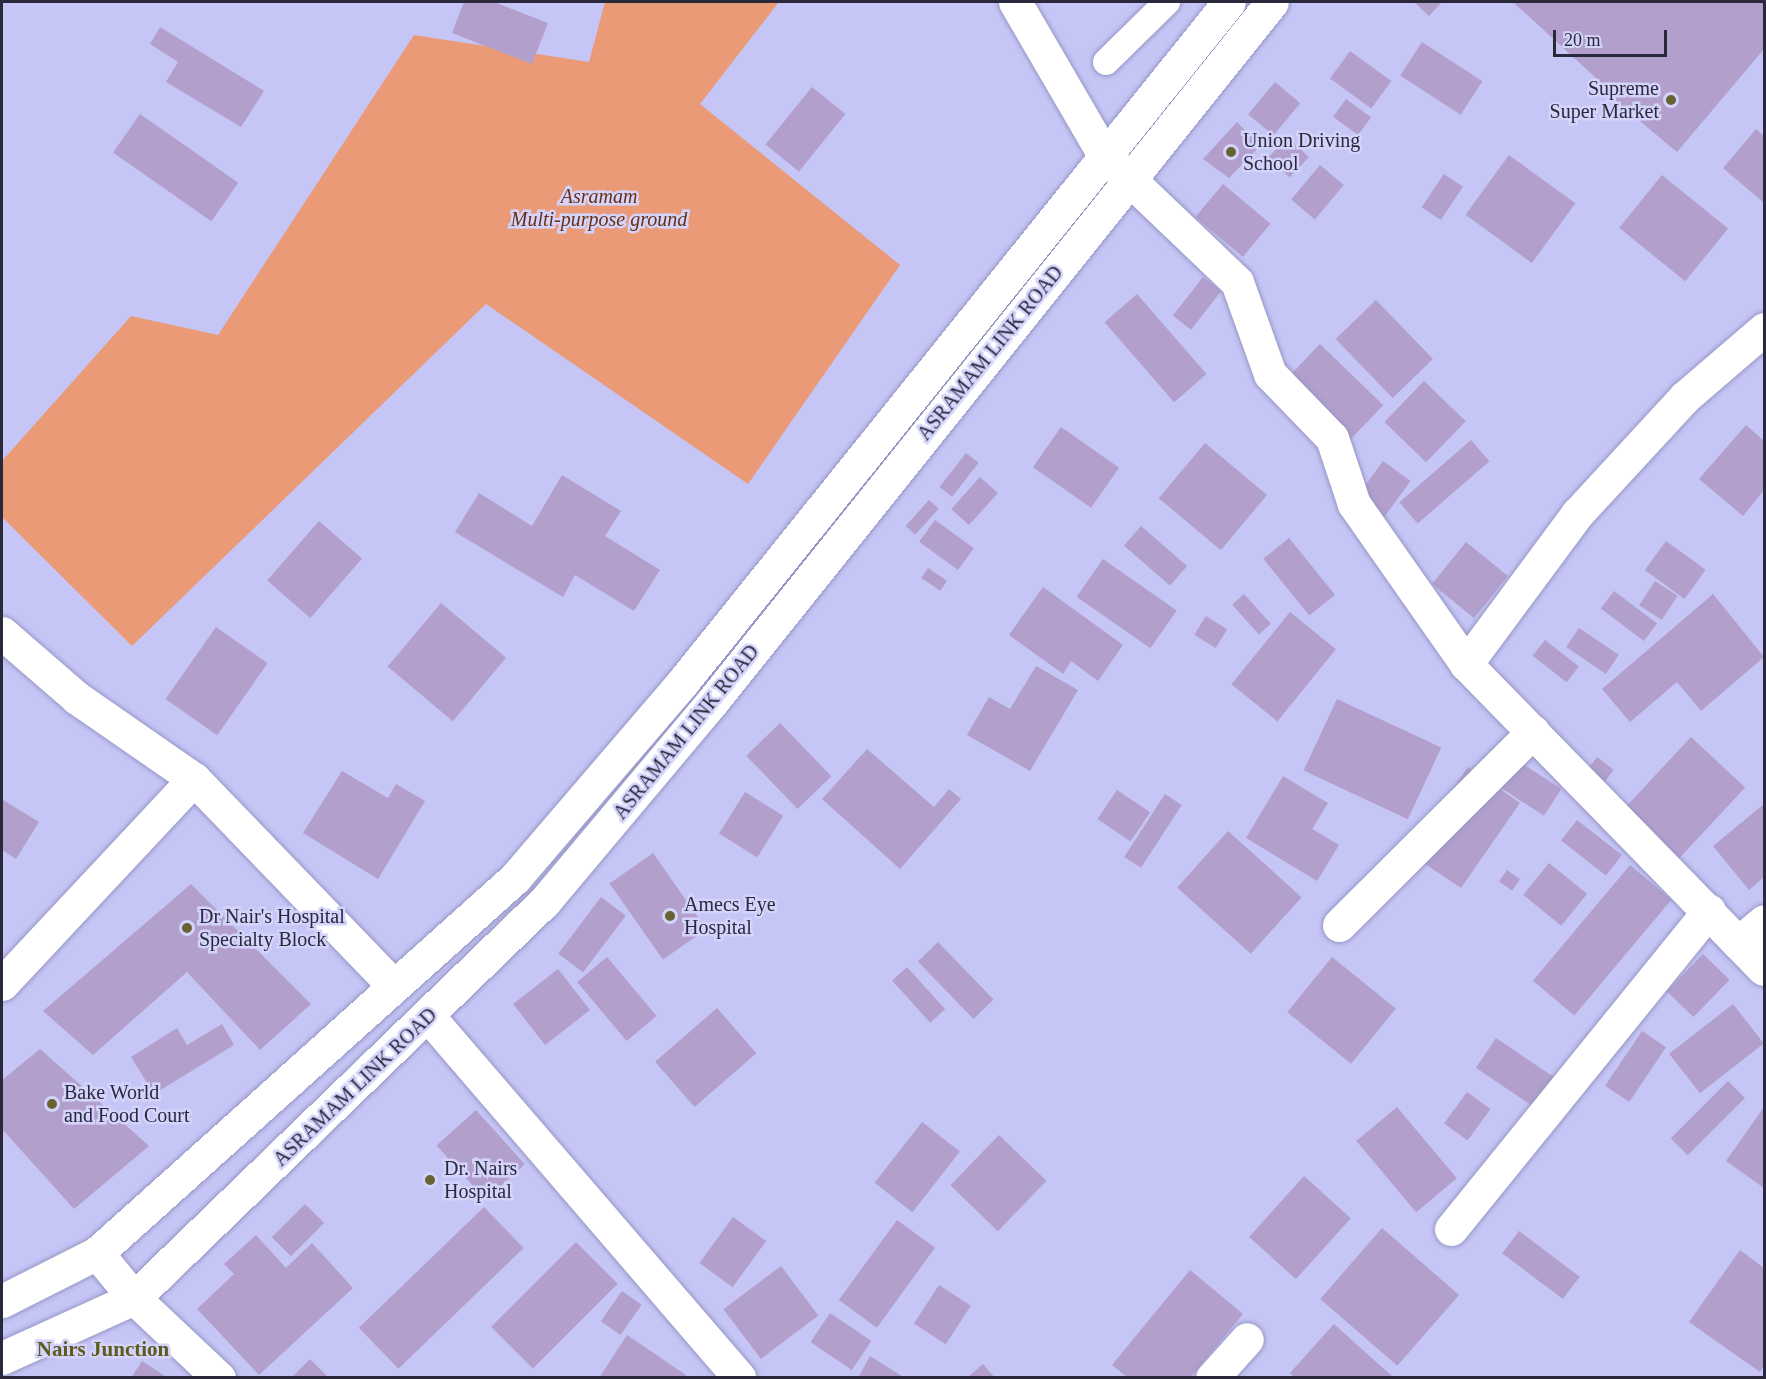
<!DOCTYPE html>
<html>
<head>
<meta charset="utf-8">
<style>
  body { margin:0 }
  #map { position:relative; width:1766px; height:1379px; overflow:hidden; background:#c5c5f6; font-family:Georgia,serif }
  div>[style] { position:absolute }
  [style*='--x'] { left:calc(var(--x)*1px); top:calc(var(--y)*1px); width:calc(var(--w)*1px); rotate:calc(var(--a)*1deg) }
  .green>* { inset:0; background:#ea9a76 }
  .building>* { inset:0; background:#b39fcc; transform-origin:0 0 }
  .roads { filter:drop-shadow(0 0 2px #9797c6) drop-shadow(0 0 2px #9797c6) }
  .pedestrian>* { height:26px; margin:-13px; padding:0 13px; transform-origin:13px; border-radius:13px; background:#fff }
  .minor>* { height:33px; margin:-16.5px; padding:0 16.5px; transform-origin:16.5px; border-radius:16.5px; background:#fff }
  .tertiary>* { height:33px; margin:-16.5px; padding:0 16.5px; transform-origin:16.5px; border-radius:16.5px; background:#fff }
  .secondary>* { height:33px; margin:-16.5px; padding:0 16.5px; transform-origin:16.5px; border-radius:16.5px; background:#fff }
  .dots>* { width:16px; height:16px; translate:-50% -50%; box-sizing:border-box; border:3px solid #d3d3fb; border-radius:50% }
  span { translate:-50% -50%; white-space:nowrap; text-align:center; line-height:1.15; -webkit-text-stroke:5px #d3d3fb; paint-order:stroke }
  .poi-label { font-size:20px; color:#2a293c }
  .right { translate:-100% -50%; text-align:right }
  .left { translate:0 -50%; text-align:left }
  .park-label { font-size:20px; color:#6b2f10; font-style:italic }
  .street-label { font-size:20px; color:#2a293c }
  .neighbourhood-label { font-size:21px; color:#5f5a1e; font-weight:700 }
  .frame { position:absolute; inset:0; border:3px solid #2a293c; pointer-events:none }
  .scale { position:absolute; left:1553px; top:30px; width:114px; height:27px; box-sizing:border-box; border:3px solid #2a293c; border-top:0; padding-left:8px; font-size:18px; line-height:21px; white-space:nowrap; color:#2a293c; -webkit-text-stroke:4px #d3d3fb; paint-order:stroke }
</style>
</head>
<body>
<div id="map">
  <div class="green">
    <div style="clip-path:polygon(605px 2px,779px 2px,700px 104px,900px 265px,748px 484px,486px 304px,132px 646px,2px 517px,2px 461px,131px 316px,218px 335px,414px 35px,589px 62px)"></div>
  </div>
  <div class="building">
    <div style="clip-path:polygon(464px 2px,494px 2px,548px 23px,532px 64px,452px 33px)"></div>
    <div style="clip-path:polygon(1414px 2px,1442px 2px,1429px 16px)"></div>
    <div style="clip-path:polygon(1513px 2px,1764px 2px,1764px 49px,1677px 152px,1605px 92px,1608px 89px)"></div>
    <div style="clip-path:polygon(160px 27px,264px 91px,241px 127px,166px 82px,178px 62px,150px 44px)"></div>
    <div style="left:1422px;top:42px;width:72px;height:40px;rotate:33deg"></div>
    <div style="left:1350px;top:51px;width:51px;height:34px;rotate:36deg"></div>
    <div style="left:1275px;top:82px;width:33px;height:42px;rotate:40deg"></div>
    <div style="left:812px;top:87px;width:43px;height:74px;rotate:39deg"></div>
    <div style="left:1346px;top:99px;width:31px;height:22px;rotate:36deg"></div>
    <div style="left:140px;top:114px;width:120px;height:47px;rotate:35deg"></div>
    <div style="clip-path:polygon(1237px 122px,1260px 146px,1229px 178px,1203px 159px)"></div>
    <div style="clip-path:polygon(1756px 129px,1764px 136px,1764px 203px,1723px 168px)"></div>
    <div style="left:1288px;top:137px;width:29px;height:28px;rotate:44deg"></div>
    <div style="left:1509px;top:155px;width:82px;height:74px;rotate:36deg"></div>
    <div style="left:1320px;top:165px;width:31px;height:45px;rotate:40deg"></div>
    <div style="left:1444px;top:174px;width:23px;height:40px;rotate:34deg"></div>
    <div style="left:1662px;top:175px;width:85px;height:68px;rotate:39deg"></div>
    <div style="left:1223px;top:184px;width:62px;height:43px;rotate:40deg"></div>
    <div style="left:1203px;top:277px;width:23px;height:49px;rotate:38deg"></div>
    <div style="left:1137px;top:294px;width:106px;height:43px;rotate:49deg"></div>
    <div style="left:1376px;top:300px;width:82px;height:56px;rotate:46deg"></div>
    <div style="left:1320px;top:344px;width:88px;height:49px;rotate:44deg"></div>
    <div style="left:1424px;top:381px;width:58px;height:57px;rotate:44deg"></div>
    <div style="clip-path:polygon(1746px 425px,1764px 441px,1764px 490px,1743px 516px,1699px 479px)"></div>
    <div style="left:1061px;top:427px;width:71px;height:49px;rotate:35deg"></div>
    <div style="left:1471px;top:440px;width:28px;height:95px;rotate:49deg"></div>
    <div style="left:1205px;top:443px;width:81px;height:72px;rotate:40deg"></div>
    <div style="left:966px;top:453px;width:16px;height:43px;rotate:38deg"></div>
    <div style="left:1383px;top:461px;width:34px;height:47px;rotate:36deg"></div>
    <div style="clip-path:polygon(562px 475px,621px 511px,605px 536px,660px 570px,634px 611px,575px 575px,563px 597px,455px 532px,479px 493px,532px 526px)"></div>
    <div style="left:980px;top:477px;width:24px;height:43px;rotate:42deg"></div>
    <div style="left:929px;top:500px;width:13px;height:35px;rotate:42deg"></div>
    <div style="left:935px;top:520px;width:48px;height:27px;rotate:36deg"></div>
    <div style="left:319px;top:521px;width:57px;height:79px;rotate:41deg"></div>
    <div style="left:1141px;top:526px;width:61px;height:26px;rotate:41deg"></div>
    <div style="left:1289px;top:538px;width:73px;height:33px;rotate:51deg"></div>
    <div style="left:1666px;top:541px;width:49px;height:36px;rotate:36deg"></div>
    <div style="left:1466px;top:542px;width:54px;height:54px;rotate:39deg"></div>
    <div style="left:1103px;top:559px;width:90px;height:46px;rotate:35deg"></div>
    <div style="left:928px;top:568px;width:23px;height:12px;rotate:34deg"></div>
    <div style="left:1655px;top:581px;width:27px;height:29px;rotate:33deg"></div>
    <div style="clip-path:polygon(1043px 587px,1123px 645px,1098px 681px,1071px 661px,1063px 674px,1009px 635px)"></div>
    <div style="left:1614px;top:591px;width:54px;height:22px;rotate:37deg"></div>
    <div style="left:1244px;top:594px;width:40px;height:16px;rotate:48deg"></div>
    <div style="clip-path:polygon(1713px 594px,1764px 657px,1701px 711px,1677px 682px,1630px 722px,1602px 689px)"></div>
    <div style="left:441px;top:603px;width:85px;height:83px;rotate:40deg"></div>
    <div style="left:1290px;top:612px;width:59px;height:93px;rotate:39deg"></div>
    <div style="left:1206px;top:616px;width:25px;height:22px;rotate:32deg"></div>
    <div style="left:216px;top:627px;width:63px;height:88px;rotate:35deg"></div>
    <div style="left:1579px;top:628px;width:48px;height:23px;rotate:34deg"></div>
    <div style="left:1545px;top:640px;width:43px;height:20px;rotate:38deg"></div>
    <div style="clip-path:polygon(1036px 666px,1078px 690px,1030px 771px,967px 735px,989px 697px,1010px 709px)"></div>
    <div style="left:1337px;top:699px;width:115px;height:79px;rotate:25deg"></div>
    <div style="left:780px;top:723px;width:74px;height:47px;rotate:46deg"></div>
    <div style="left:1691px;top:737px;width:74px;height:98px;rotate:43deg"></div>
    <div style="clip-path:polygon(867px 749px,934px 807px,949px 789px,961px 799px,900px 869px,822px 799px)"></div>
    <div style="left:1506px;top:753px;width:66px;height:32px;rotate:33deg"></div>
    <div style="left:1597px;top:757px;width:21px;height:18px;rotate:37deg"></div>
    <div style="clip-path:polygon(1468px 767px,1520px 803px,1461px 888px,1425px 864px,1441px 841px,1425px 829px)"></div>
    <div style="clip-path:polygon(342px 771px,388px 798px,396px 784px,425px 801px,378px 879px,303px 833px)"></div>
    <div style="clip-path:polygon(1283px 776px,1328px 803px,1312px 829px,1339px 845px,1317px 881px,1246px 838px)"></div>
    <div style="left:1117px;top:790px;width:40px;height:35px;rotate:34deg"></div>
    <div style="left:745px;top:792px;width:45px;height:49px;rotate:32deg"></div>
    <div style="left:1165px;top:794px;width:20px;height:75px;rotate:33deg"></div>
    <div style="clip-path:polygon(3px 800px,39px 822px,16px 859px,2px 850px)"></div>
    <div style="clip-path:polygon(1764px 804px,1764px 877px,1749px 890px,1713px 846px)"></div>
    <div style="left:1577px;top:820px;width:57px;height:26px;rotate:38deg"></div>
    <div style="left:1228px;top:831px;width:99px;height:76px;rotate:42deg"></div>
    <div style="left:653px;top:853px;width:93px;height:53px;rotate:55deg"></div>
    <div style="left:1549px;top:863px;width:49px;height:41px;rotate:39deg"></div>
    <div style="left:1630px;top:865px;width:54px;height:151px;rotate:40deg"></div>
    <div style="left:1507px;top:870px;width:16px;height:14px;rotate:35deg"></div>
    <div style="clip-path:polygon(191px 884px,311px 1004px,260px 1050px,187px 972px,93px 1055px,43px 1011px)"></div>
    <div style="left:601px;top:897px;width:31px;height:71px;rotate:37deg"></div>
    <div style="left:938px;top:942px;width:80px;height:28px;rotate:46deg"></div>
    <div style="left:1703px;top:954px;width:37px;height:52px;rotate:44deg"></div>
    <div style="left:607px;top:957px;width:77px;height:39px;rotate:50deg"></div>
    <div style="left:1332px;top:957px;width:82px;height:71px;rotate:39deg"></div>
    <div style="left:907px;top:967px;width:57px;height:20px;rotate:48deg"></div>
    <div style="left:558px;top:969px;width:52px;height:57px;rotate:52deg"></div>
    <div style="left:1733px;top:1004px;width:50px;height:81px;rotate:52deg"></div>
    <div style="left:717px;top:1008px;width:60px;height:82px;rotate:49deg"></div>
    <div style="clip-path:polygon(222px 1024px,234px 1045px,154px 1094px,131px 1057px,177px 1028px,187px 1045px)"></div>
    <div style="left:1642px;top:1031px;width:29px;height:66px;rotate:34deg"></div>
    <div style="left:1496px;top:1038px;width:75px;height:36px;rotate:34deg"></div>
    <div style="clip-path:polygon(40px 1049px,149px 1146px,74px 1209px,2px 1129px,2px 1080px)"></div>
    <div style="left:1728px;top:1081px;width:24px;height:81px;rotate:45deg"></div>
    <div style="left:1467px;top:1092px;width:29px;height:39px;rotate:36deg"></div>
    <div style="left:1397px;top:1107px;width:93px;height:53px;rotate:50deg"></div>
    <div style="clip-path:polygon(1764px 1107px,1764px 1188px,1726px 1161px)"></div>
    <div style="left:476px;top:1110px;width:73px;height:53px;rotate:48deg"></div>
    <div style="left:922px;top:1122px;width:48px;height:77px;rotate:38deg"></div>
    <div style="left:999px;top:1135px;width:66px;height:70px;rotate:44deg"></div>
    <div style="left:1304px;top:1176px;width:63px;height:82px;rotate:42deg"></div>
    <div style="left:305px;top:1204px;width:27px;height:47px;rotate:45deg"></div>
    <div style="left:484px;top:1207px;width:57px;height:174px;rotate:46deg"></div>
    <div style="left:733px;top:1217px;width:41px;height:57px;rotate:36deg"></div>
    <div style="left:897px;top:1220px;width:47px;height:99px;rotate:36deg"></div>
    <div style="left:1382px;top:1228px;width:102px;height:94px;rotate:41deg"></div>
    <div style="left:1519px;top:1231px;width:76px;height:28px;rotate:37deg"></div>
    <div style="clip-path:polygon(256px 1235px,286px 1268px,312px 1243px,353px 1288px,259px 1375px,197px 1309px,234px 1274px,224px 1264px)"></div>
    <div style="left:576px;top:1242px;width:59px;height:120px;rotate:45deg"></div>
    <div style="clip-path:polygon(1740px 1250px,1764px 1268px,1764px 1365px,1760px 1372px,1689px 1322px)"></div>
    <div style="left:781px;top:1266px;width:62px;height:72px;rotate:53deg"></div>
    <div style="clip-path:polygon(1190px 1270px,1243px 1314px,1190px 1378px,1128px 1378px,1112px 1365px)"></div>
    <div style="left:939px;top:1285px;width:38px;height:46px;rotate:33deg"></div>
    <div style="left:622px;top:1291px;width:24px;height:37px;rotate:35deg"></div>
    <div style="left:830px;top:1313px;width:50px;height:35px;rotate:34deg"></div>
    <div style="clip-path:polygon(1334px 1324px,1394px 1378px,1295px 1378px,1290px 1373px)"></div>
    <div style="clip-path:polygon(627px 1335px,686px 1375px,684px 1378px,599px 1378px)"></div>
    <div style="clip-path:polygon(870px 1356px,905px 1378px,858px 1378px)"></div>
    <div style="clip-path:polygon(310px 1359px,329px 1378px,291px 1378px)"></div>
    <div style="clip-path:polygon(142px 1361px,168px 1378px,131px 1378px)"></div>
    <div style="clip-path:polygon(983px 1364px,995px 1378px,967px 1378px)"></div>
  </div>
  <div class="roads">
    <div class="pedestrian">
      <div style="--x:1106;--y:62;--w:86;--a:-44.5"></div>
    </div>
    <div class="minor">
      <div style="--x:1015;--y:2;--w:177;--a:59.8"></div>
      <div style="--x:1104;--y:155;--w:184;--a:43.7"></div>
      <div style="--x:1237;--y:282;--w:98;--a:70.3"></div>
      <div style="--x:1270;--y:374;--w:89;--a:45.9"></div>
      <div style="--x:1332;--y:438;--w:70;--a:71.6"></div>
      <div style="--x:1354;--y:504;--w:195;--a:55"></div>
      <div style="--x:1466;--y:664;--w:426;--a:45.7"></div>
      <div style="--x:2;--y:633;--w:99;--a:40.9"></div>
      <div style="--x:77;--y:698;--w:142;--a:34.7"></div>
      <div style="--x:194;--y:779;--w:288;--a:46"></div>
      <div style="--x:1466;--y:664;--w:187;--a:-53.5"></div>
      <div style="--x:1577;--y:514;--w:159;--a:-47.3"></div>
      <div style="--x:1685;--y:397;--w:104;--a:-40.7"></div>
      <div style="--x:1339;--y:925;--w:274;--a:-44.9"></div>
      <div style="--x:1738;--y:943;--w:34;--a:-40"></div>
      <div style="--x:2;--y:984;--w:281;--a:-46.9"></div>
      <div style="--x:429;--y:1017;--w:476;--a:49.3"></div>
      <div style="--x:1451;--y:1229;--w:410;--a:-51"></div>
      <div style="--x:1212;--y:1378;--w:52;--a:-48.1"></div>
    </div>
    <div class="tertiary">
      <div style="--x:97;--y:1253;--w:58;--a:50.6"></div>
      <div style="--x:134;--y:1298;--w:117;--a:43.3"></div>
    </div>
    <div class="secondary">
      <div style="--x:2;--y:1301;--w:106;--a:-26.8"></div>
      <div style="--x:97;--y:1253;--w:562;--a:-41.9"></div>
      <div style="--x:515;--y:878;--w:257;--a:-49.4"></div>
      <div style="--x:682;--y:683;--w:873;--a:-51.23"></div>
      <div style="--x:2;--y:1358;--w:145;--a:-24.4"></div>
      <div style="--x:134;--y:1298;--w:571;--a:-44.01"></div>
      <div style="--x:545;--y:901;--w:260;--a:-50"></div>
      <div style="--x:712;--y:702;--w:896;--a:-51.34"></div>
    </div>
  </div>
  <div class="dots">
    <div style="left:1671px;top:100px;background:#676330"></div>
    <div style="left:1231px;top:152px;background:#676330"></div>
    <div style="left:670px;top:916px;background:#676330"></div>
    <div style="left:187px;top:928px;background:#676330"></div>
    <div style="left:52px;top:1104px;background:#676330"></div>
    <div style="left:430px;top:1180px;background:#676330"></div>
  </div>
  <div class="poi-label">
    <span class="right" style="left:1659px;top:100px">Supreme<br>Super Market</span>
    <span class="left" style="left:1243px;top:152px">Union Driving<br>School</span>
    <span class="left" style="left:684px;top:916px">Amecs Eye<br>Hospital</span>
    <span class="left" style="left:199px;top:928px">Dr Nair's Hospital<br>Specialty Block</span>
    <span class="left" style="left:64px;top:1104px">Bake World<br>and Food Court</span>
    <span class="left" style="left:444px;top:1180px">Dr. Nairs<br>Hospital</span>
  </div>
  <div class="park-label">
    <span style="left:599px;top:208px">Asramam<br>Multi-purpose ground</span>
  </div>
  <div class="street-label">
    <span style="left:990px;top:353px;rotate:-51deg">ASRAMAM LINK ROAD</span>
    <span style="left:686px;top:732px;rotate:-51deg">ASRAMAM LINK ROAD</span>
    <span style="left:355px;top:1087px;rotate:-44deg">ASRAMAM LINK ROAD</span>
  </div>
  <div class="neighbourhood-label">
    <span style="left:103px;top:1349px">Nairs Junction</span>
  </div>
  <div class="frame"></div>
  <div class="scale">20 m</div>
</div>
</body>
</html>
